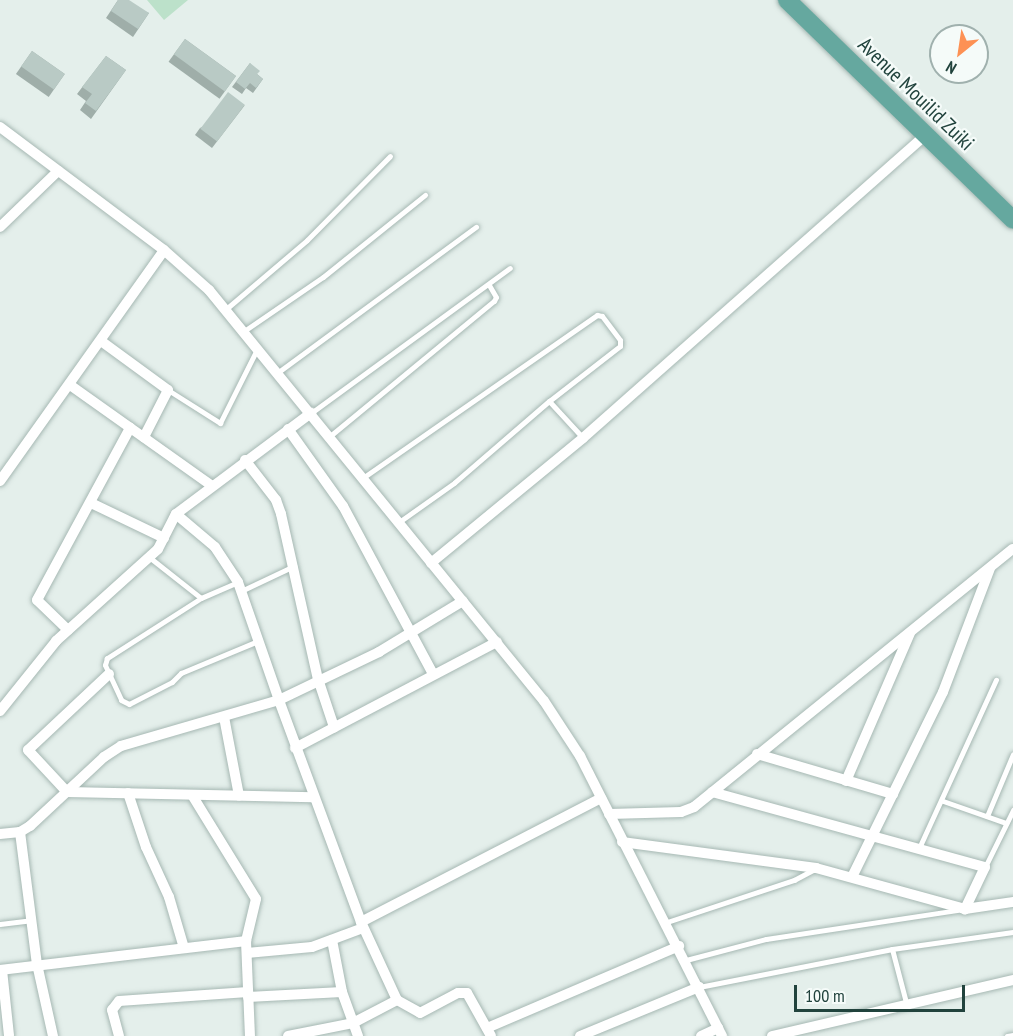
<!DOCTYPE html>
<html>
<head>
<meta charset="utf-8">
<style>
  body { margin:0 }
  #map { position:relative; width:1013px; height:1036px; overflow:hidden; background:#e4efeb; font-family:"PT Sans Narrow",sans-serif }
  div>[style] { position:absolute }
  [style*='--x'] { left:calc(var(--x)*1px); top:calc(var(--y)*1px); width:calc(var(--w)*1px); rotate:calc(var(--a)*1deg) }
  .green>* { inset:0; background:#bce1ca }
  .roads { filter:drop-shadow(0 0 2px #a6b8b3) drop-shadow(0 0 2px #a6b8b3) }
  .lane>* { height:5px; margin:-2.5px; padding:0 2.5px; transform-origin:2.5px; border-radius:2.5px; background:#fff }
  .street>* { height:10px; margin:-5px; padding:0 5px; transform-origin:5px; border-radius:5px; background:#fff }
  .primary>* { height:18px; margin:-9px; padding:0 9px; transform-origin:9px; border-radius:9px; background:#65a89f }
  .wall>* { inset:0; background:#9faea9; transform-origin:0 0 }
  .building>* { inset:0; background:#b9cac5; transform-origin:0 0 }
  span { translate:-50% -50%; white-space:nowrap; text-align:center; line-height:1.15; -webkit-text-stroke:4.5px #f5fbf9; paint-order:stroke }
  .street-label { font-size:21px; color:#21433d }
  .north { position:absolute; left:929px; top:24px; width:60px; height:60px; box-sizing:border-box; background:#f5fbf9; border:2px solid #a0b1ae; border-radius:50%; rotate:210deg; font-size:16px; font-weight:700; line-height:24px; text-align:center; color:#21433d }
  .north::after { content:''; display:block; margin:auto; width:21px; height:27px; background:#fd9154; clip-path:polygon(50% 0,100% 100%,50% 72%,0 100%) }
  .scale { position:absolute; left:794px; top:985px; width:171px; height:27px; box-sizing:border-box; border:3px solid #21433d; border-top:0; padding-left:8px; font-size:18px; line-height:21px; white-space:nowrap; color:#21433d; -webkit-text-stroke:4px #f5fbf9; paint-order:stroke }
</style>
</head>
<body>
<div id="map">
  <div class="green">
    <div style="clip-path:polygon(147px 0,188px 0,164px 20px)"></div>
  </div>
  <div class="roads">
    <div class="lane">
      <div style="--x:226;--y:309;--w:106;--a:-40.4"></div>
      <div style="--x:307;--y:240;--w:118;--a:-45.3"></div>
      <div style="--x:244;--y:331;--w:96;--a:-34.4"></div>
      <div style="--x:323;--y:277;--w:131;--a:-38.8"></div>
      <div style="--x:277;--y:373;--w:247;--a:-36.3"></div>
      <div style="--x:168;--y:390;--w:62;--a:32.4"></div>
      <div style="--x:220;--y:423;--w:83;--a:-63.4"></div>
      <div style="--x:549;--y:401;--w:50;--a:47.4"></div>
      <div style="--x:311;--y:413;--w:246;--a:-36.1"></div>
      <div style="--x:330;--y:436;--w:212;--a:-39.5"></div>
      <div style="--x:494;--y:301;--w:4;--a:-63"></div>
      <div style="--x:496;--y:297;--w:14;--a:-120"></div>
      <div style="--x:364;--y:477;--w:284;--a:-34.8"></div>
      <div style="--x:597;--y:315;--w:5;--a:11"></div>
      <div style="--x:602;--y:316;--w:30;--a:53"></div>
      <div style="--x:620;--y:340;--w:6;--a:90"></div>
      <div style="--x:620;--y:346;--w:90;--a:142.2"></div>
      <div style="--x:549;--y:401;--w:125;--a:139.2"></div>
      <div style="--x:454;--y:483;--w:67;--a:144.7"></div>
      <div style="--x:149;--y:557;--w:66;--a:38.3"></div>
      <div style="--x:238;--y:582;--w:40;--a:156.6"></div>
      <div style="--x:201;--y:598;--w:112;--a:147.4"></div>
      <div style="--x:107;--y:658;--w:7;--a:106"></div>
      <div style="--x:105;--y:665;--w:38;--a:65"></div>
      <div style="--x:121;--y:700;--w:9;--a:27"></div>
      <div style="--x:129;--y:704;--w:48;--a:-27.1"></div>
      <div style="--x:172;--y:682;--w:13;--a:-45"></div>
      <div style="--x:181;--y:673;--w:83;--a:-22.6"></div>
      <div style="--x:241;--y:591;--w:59;--a:-25.3"></div>
      <div style="--x:943;--y:801;--w:67;--a:19.2"></div>
      <div style="--x:987;--y:816;--w:67;--a:-67.2"></div>
      <div style="--x:919;--y:848;--w:185;--a:-65.4"></div>
      <div style="--x:985;--y:867;--w:64;--a:-63.8"></div>
      <div style="--x:667;--y:922;--w:134;--a:-18.3"></div>
      <div style="--x:794;--y:880;--w:24;--a:-28"></div>
      <div style="--x:0;--y:924;--w:31;--a:-7"></div>
      <div style="--x:892;--y:949;--w:122;--a:-8"></div>
      <div style="--x:686;--y:960;--w:83;--a:-14.7"></div>
      <div style="--x:766;--y:939;--w:193;--a:-8.6"></div>
      <div style="--x:699;--y:987;--w:197;--a:-11.1"></div>
      <div style="--x:892;--y:949;--w:59;--a:75.3"></div>
      <div style="--x:1007;--y:1036;--w:6;--a:-9"></div>
    </div>
    <div class="street">
      <div style="--x:0;--y:127;--w:205;--a:36.9"></div>
      <div style="--x:164;--y:250;--w:60;--a:41.6"></div>
      <div style="--x:209;--y:290;--w:530;--a:50.82"></div>
      <div style="--x:544;--y:701;--w:66;--a:56.8"></div>
      <div style="--x:580;--y:756;--w:314;--a:63.1"></div>
      <div style="--x:0;--y:227;--w:81;--a:-44"></div>
      <div style="--x:101;--y:341;--w:83;--a:36.2"></div>
      <div style="--x:168;--y:390;--w:53;--a:117.1"></div>
      <div style="--x:70;--y:385;--w:174;--a:35.4"></div>
      <div style="--x:288;--y:429;--w:95;--a:54.5"></div>
      <div style="--x:343;--y:506;--w:191;--a:61.8"></div>
      <div style="--x:245;--y:460;--w:51;--a:52.2"></div>
      <div style="--x:276;--y:500;--w:15;--a:70"></div>
      <div style="--x:281;--y:514;--w:169;--a:77.4"></div>
      <div style="--x:318;--y:679;--w:51;--a:71.6"></div>
      <div style="--x:0;--y:481;--w:283;--a:-54.6"></div>
      <div style="--x:91;--y:503;--w:81;--a:25.6"></div>
      <div style="--x:431;--y:563;--w:197;--a:-39.4"></div>
      <div style="--x:583;--y:438;--w:458;--a:-41.5"></div>
      <div style="--x:68;--y:630;--w:43;--a:-135.9"></div>
      <div style="--x:37;--y:600;--w:196;--a:-61.6"></div>
      <div style="--x:109;--y:674;--w:111;--a:136.8"></div>
      <div style="--x:28;--y:750;--w:57;--a:47.1"></div>
      <div style="--x:67;--y:792;--w:246;--a:1.2"></div>
      <div style="--x:0;--y:711;--w:90;--a:-51.3"></div>
      <div style="--x:56;--y:641;--w:137;--a:-42"></div>
      <div style="--x:158;--y:549;--w:39;--a:-63"></div>
      <div style="--x:176;--y:514;--w:169;--a:-36.8"></div>
      <div style="--x:224;--y:717;--w:80;--a:79.2"></div>
      <div style="--x:295;--y:748;--w:228;--a:-27.7"></div>
      <div style="--x:757;--y:754;--w:142;--a:16.4"></div>
      <div style="--x:846;--y:781;--w:161;--a:-66.6"></div>
      <div style="--x:712;--y:792;--w:283;--a:15.4"></div>
      <div style="--x:985;--y:867;--w:47;--a:115.5"></div>
      <div style="--x:128;--y:793;--w:57;--a:71.6"></div>
      <div style="--x:146;--y:847;--w:55;--a:65.3"></div>
      <div style="--x:169;--y:897;--w:53;--a:73.6"></div>
      <div style="--x:192;--y:795;--w:122;--a:58.4"></div>
      <div style="--x:256;--y:899;--w:43;--a:103.4"></div>
      <div style="--x:246;--y:941;--w:95;--a:87.6"></div>
      <div style="--x:609;--y:814;--w:72;--a:-1.6"></div>
      <div style="--x:681;--y:812;--w:14;--a:-21"></div>
      <div style="--x:694;--y:807;--w:410;--a:-39"></div>
      <div style="--x:20;--y:832;--w:133;--a:82.7"></div>
      <div style="--x:37;--y:964;--w:74;--a:77.5"></div>
      <div style="--x:0;--y:834;--w:20;--a:-6"></div>
      <div style="--x:20;--y:832;--w:12;--a:-31"></div>
      <div style="--x:30;--y:826;--w:101;--a:-43"></div>
      <div style="--x:104;--y:757;--w:20;--a:-33"></div>
      <div style="--x:121;--y:746;--w:165;--a:-16.2"></div>
      <div style="--x:279;--y:700;--w:125;--a:-109.2"></div>
      <div style="--x:238;--y:582;--w:42;--a:-123.3"></div>
      <div style="--x:215;--y:547;--w:51;--a:-139.8"></div>
      <div style="--x:622;--y:842;--w:196;--a:7.6"></div>
      <div style="--x:816;--y:868;--w:155;--a:15.4"></div>
      <div style="--x:965;--y:909;--w:49;--a:-8.3"></div>
      <div style="--x:852;--y:877;--w:206;--a:-63.8"></div>
      <div style="--x:943;--y:692;--w:133;--a:-69.2"></div>
      <div style="--x:361;--y:922;--w:270;--a:-27.3"></div>
      <div style="--x:332;--y:940;--w:53;--a:79.1"></div>
      <div style="--x:247;--y:953;--w:65;--a:-5.3"></div>
      <div style="--x:312;--y:947;--w:54;--a:-20.4"></div>
      <div style="--x:0;--y:970;--w:248;--a:-6.7"></div>
      <div style="--x:2;--y:970;--w:66;--a:83.9"></div>
      <div style="--x:248;--y:997;--w:94;--a:-3"></div>
      <div style="--x:342;--y:992;--w:47;--a:70"></div>
      <div style="--x:397;--y:1000;--w:26;--a:29"></div>
      <div style="--x:420;--y:1013;--w:43;--a:-27.8"></div>
      <div style="--x:458;--y:993;--w:9;--a:0"></div>
      <div style="--x:467;--y:993;--w:49;--a:60.8"></div>
      <div style="--x:487;--y:1028;--w:209;--a:-23.1"></div>
      <div style="--x:119;--y:1036;--w:27;--a:-105"></div>
      <div style="--x:112;--y:1010;--w:11;--a:-52"></div>
      <div style="--x:119;--y:1001;--w:129;--a:-4"></div>
      <div style="--x:288;--y:1036;--w:66;--a:-11.3"></div>
      <div style="--x:353;--y:1023;--w:50;--a:-27.6"></div>
      <div style="--x:397;--y:1000;--w:86;--a:-114.8"></div>
      <div style="--x:361;--y:922;--w:237;--a:-110.3"></div>
      <div style="--x:279;--y:700;--w:111;--a:-25.6"></div>
      <div style="--x:379;--y:652;--w:98;--a:-31.3"></div>
      <div style="--x:580;--y:1036;--w:129;--a:-22.4"></div>
      <div style="--x:701;--y:1036;--w:19;--a:-25"></div>
      <div style="--x:772;--y:1036;--w:247;--a:-13.1"></div>
    </div>
    <div class="primary">
      <div style="--x:787;--y:0;--w:315;--a:44.2"></div>
    </div>
  </div>
  <div class="wall">
    <div style="clip-path:polygon(118px 0,149px 13px,133px 37px,106px 18px)"></div>
    <div style="left:185px;top:39px;width:63px;height:28px;rotate:36deg"></div>
    <div style="left:32px;top:51px;width:40px;height:28px;rotate:35deg"></div>
    <div style="clip-path:polygon(106px 56px,126px 70px,91px 119px,80px 110px,86px 101px,77px 94px)"></div>
    <div style="clip-path:polygon(250px 63px,257px 74px,263px 79px,253px 93px,246px 88px,242px 94px,232px 87px)"></div>
    <div style="clip-path:polygon(245px 105px,212px 148px,195px 135px,200px 128px)"></div>
  </div>
  <div class="building">
    <div style="clip-path:polygon(118px 0,129px 0,149px 13px,138px 29px,111px 11px)"></div>
    <div style="left:185px;top:39px;width:63px;height:19px;rotate:36deg"></div>
    <div style="left:32px;top:51px;width:40px;height:19px;rotate:35deg"></div>
    <div style="clip-path:polygon(106px 56px,126px 70px,96px 111px,85px 103px,92px 94px,82px 87px)"></div>
    <div style="clip-path:polygon(250px 63px,260px 71px,257px 74px,263px 79px,256px 88px,250px 83px,245px 89px,236px 82px)"></div>
    <div style="left:228px;top:92px;width:21px;height:46px;rotate:37deg"></div>
  </div>
  <div class="street-label">
    <span style="left:916px;top:94px;rotate:44deg">Avenue Mouilid Zuiki</span>
  </div>
  <div class="north">N</div>
  <div class="scale">100 m</div>
</div>
</body>
</html>
